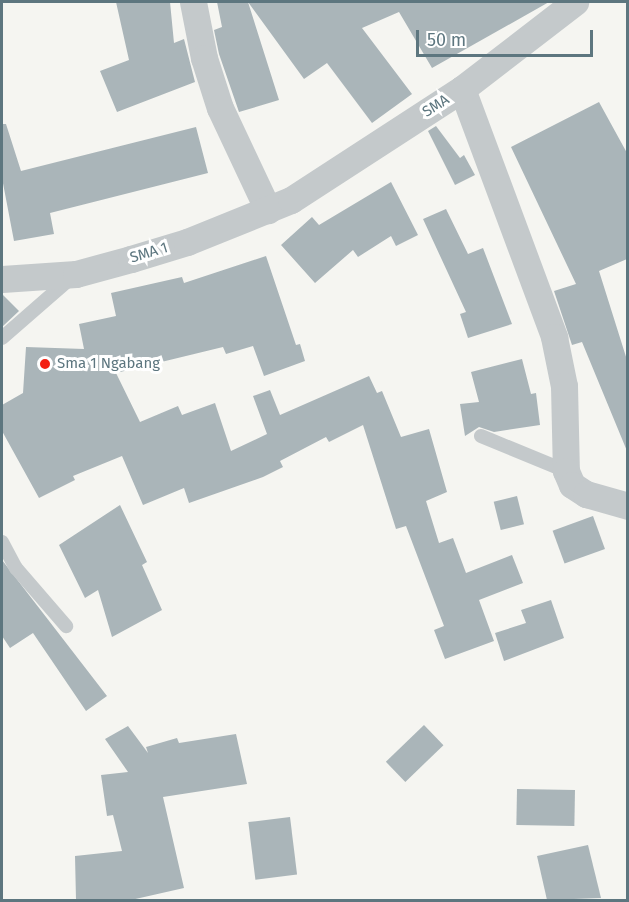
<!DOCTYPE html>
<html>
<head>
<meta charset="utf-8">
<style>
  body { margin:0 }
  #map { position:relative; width:629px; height:902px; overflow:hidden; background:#f5f5f1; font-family:"Fira Sans",sans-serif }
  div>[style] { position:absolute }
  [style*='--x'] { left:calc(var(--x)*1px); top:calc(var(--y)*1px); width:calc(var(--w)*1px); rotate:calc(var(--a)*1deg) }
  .building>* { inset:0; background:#aab5b9; transform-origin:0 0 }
  .lane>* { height:14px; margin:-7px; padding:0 7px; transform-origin:7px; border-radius:7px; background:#c4c9cb }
  .street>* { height:27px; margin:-13.5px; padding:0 13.5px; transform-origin:13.5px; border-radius:13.5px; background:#c4c9cb }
  .dots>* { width:16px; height:16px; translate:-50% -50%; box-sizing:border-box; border:3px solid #fff; border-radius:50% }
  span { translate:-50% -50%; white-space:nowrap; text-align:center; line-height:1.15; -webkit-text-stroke:6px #fff; paint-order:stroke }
  .street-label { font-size:15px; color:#5d767f }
  .poi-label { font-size:15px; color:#5d767f }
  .left { translate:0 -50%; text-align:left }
  .frame { position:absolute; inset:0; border:3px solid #5d767f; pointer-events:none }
  .scale { position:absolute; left:416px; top:30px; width:177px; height:27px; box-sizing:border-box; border:3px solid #5d767f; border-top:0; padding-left:8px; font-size:18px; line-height:21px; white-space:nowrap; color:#5d767f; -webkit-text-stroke:4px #fff; paint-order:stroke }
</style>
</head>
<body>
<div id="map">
  <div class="building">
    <div style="clip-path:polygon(116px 2px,170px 2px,174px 43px,184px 39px,195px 82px,117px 112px,100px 71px,129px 60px)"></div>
    <div style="clip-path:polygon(217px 2px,248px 2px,279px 100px,239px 112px,219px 54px,214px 30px,222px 27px)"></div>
    <div style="clip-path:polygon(248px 2px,549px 2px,432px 68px,399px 12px,362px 28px,412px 94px,372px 123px,327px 63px,304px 79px)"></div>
    <div style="clip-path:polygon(599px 102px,627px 153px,627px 259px,599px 271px,627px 360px,627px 451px,582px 342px,572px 345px,554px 291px,576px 284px,511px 147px)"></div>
    <div style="clip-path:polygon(2px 124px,6px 124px,21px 171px,196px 127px,208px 173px,50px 213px,54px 234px,14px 241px,2px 178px)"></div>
    <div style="clip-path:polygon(436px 126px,460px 158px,464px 155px,475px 175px,455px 185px,428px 131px)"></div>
    <div style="clip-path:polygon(391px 182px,418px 235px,396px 246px,391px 236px,358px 257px,353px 250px,315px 283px,281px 245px,312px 217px,319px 225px)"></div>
    <div style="clip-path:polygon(446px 209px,468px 254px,483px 248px,512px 324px,468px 338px,460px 314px,466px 312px,423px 219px)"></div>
    <div style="clip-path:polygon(266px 256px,296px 345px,300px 344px,305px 361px,264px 376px,253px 346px,226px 354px,223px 347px,116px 373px,140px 422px,178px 406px,182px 415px,215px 403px,231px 451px,267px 434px,253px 396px,270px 390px,280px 415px,369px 376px,377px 393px,382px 391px,401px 437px,429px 429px,447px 492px,426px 501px,439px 543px,453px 538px,466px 573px,512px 555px,523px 583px,479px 600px,494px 641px,445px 659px,434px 630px,444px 626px,406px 526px,396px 529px,363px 425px,329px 442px,326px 437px,280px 461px,283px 467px,263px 477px,189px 503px,184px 488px,143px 505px,122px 456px,73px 476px,75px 480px,39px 498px,2px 431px,2px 405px,23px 393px,26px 347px,84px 349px,79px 324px,116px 316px,111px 293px,182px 277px,184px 283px)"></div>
    <div style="clip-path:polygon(2px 294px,19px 311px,2px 327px)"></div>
    <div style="clip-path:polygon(522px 359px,531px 394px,536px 393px,540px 425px,494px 432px,479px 427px,465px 436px,460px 404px,479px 402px,471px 372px)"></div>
    <div style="left:517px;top:496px;width:29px;height:24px;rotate:76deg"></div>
    <div style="clip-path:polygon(120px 505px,147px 562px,142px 565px,162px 610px,112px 637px,98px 590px,85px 598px,59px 545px)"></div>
    <div style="left:593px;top:516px;width:35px;height:43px;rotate:70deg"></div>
    <div style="clip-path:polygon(2px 560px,107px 696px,86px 711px,33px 633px,10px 648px,2px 636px)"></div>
    <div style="clip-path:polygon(551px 600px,564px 638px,504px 661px,495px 633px,526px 623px,521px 610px)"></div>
    <div style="left:424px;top:725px;width:28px;height:53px;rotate:46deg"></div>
    <div style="clip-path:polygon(128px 726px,148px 753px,146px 747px,177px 738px,179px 743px,236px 734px,247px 784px,163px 797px,184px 888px,131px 900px,76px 900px,75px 856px,122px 851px,113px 815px,107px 816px,101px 775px,128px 772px,105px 739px)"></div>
    <div style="left:517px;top:789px;width:58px;height:36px;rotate:1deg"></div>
    <div style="left:290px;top:817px;width:58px;height:42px;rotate:83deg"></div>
    <div style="clip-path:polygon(588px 845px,601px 898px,547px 900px,537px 856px)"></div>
  </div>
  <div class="lane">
    <div style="--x:2;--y:338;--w:93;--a:-41.1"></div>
    <div style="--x:481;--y:436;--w:92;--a:22.4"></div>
    <div style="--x:2;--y:542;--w:30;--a:62"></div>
    <div style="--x:16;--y:568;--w:77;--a:49.2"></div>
  </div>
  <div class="street">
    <div style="--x:193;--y:2;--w:57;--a:78.9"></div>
    <div style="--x:204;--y:58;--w:52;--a:72.3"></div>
    <div style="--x:220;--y:108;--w:113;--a:64.8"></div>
    <div style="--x:462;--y:89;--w:265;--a:69.6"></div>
    <div style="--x:554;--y:337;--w:50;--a:78.5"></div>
    <div style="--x:564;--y:386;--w:85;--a:88.7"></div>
    <div style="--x:566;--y:471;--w:15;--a:67"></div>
    <div style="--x:572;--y:485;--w:17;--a:33"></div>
    <div style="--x:586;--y:494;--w:44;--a:15.9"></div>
    <div style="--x:2;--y:279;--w:74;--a:-3.9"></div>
    <div style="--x:76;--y:274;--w:57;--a:-15.3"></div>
    <div style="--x:131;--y:259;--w:59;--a:-16.9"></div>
    <div style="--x:187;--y:242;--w:112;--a:-22"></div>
    <div style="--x:291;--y:200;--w:204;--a:-33"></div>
    <div style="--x:462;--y:89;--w:143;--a:-37.6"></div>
  </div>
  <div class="dots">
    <div style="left:45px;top:364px;background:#f32013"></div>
  </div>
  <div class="street-label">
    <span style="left:436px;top:106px;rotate:-33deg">SMA</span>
    <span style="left:149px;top:253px;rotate:-17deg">SMA 1</span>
  </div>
  <div class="poi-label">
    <span class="left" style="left:57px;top:364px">Sma 1 Ngabang</span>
  </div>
  <div class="frame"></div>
  <div class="scale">50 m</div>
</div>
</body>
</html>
